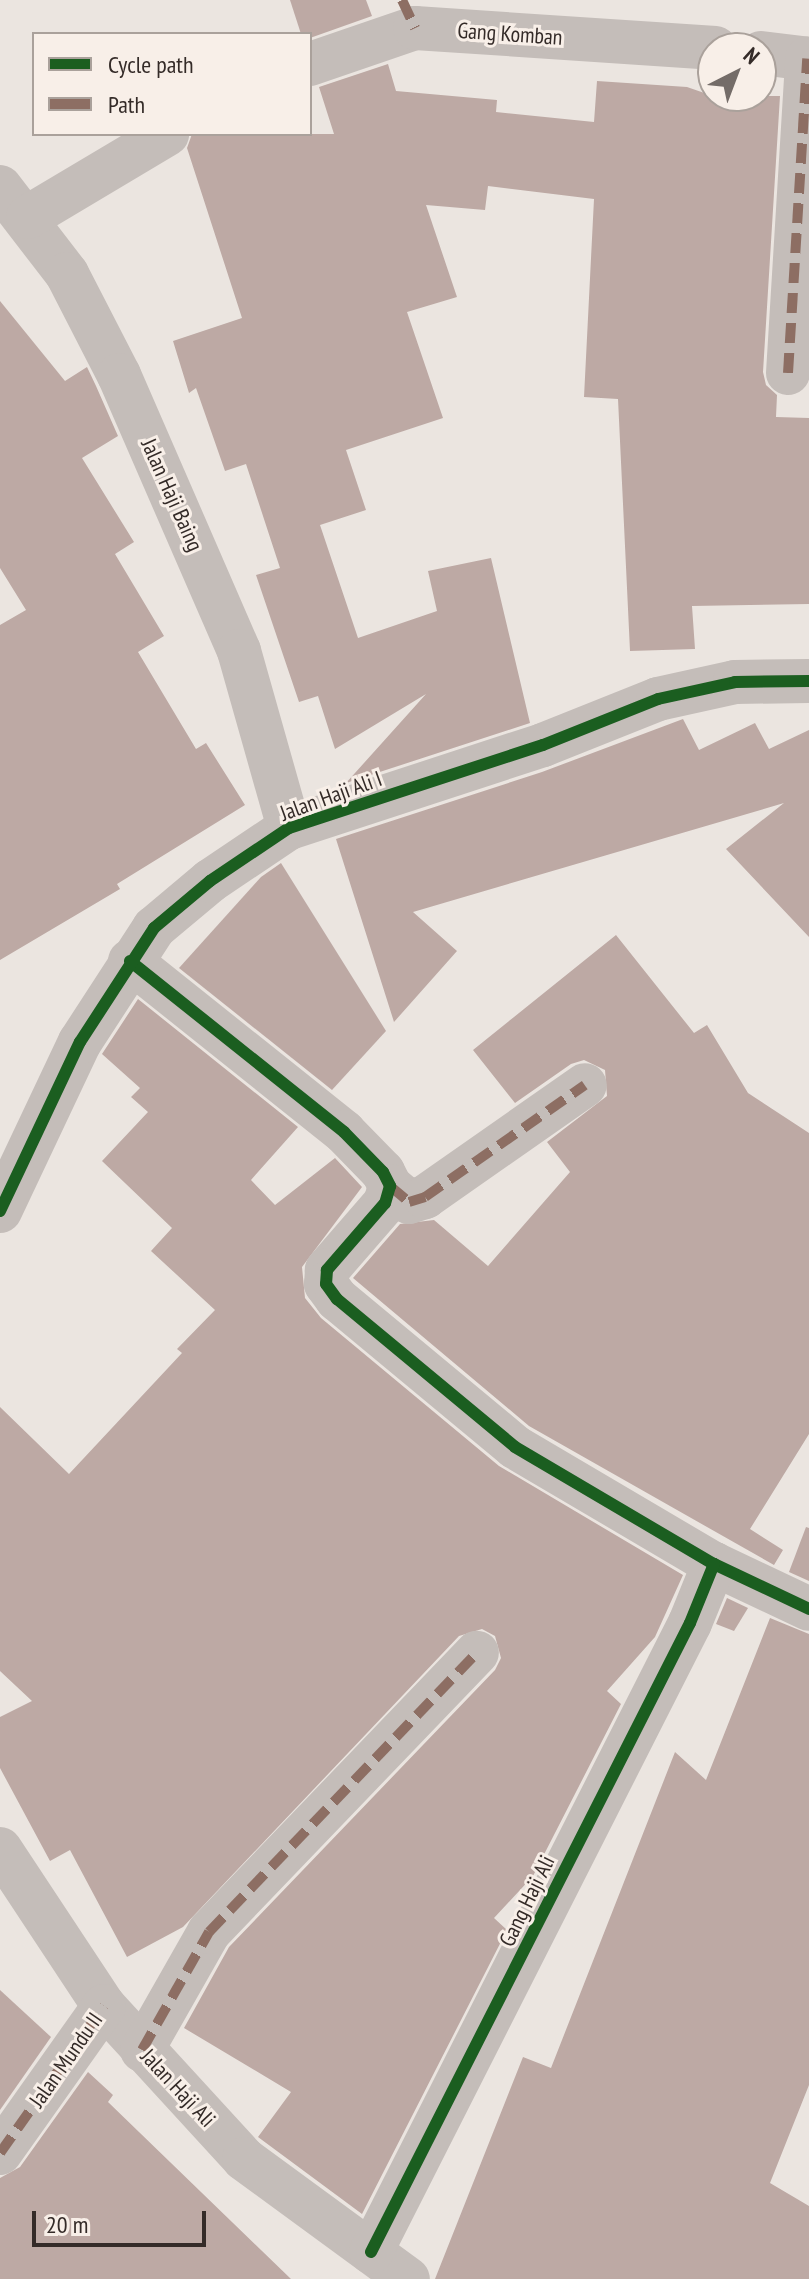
<!DOCTYPE html>
<html>
<head>
<meta charset="utf-8">
<style>
  body { margin:0 }
  #map { position:relative; width:809px; height:2279px; overflow:hidden; background:#ebe5e0; font-family:"PT Sans Narrow",sans-serif }
  div>[style] { position:absolute }
  [style*='--x'] { left:calc(var(--x)*1px); top:calc(var(--y)*1px); width:calc(var(--w)*1px); rotate:calc(var(--a)*1deg) }
  .building>* { inset:0; background:#bda9a4 }
  .minor>* { height:44px; margin:-22px; padding:0 22px; transform-origin:22px; border-radius:22px; background:#c4bdb9 }
  .quiet>* { height:10px; margin-top:-5px; transform-origin:0; background:repeating-linear-gradient(90deg,#8d6e63 0 20px,transparent 0 30px) }
  .cycleway>* { height:12px; margin:-6px; padding:0 6px; transform-origin:6px; border-radius:6px; background:#1b5e20 }
  span { translate:-50% -50%; white-space:nowrap; text-align:center; line-height:1.15; -webkit-text-stroke:6px #f8efe8; paint-order:stroke }
  .street-label { font-size:22px; color:#342b28 }
  .legend { position:absolute; left:32px; top:32px; width:280px; height:104px; box-sizing:border-box; background:#f8efe8; border:2px solid #aaa19b; margin:0; padding:10px 14px; list-style:none; font-size:24px; color:#342b28 }
  .legend li { display:flex; align-items:center; gap:16px; height:40px }
  .legend b { width:40px; border:2px solid #aaa19b }
  .north { position:absolute; left:697px; top:32px; width:80px; height:80px; box-sizing:border-box; background:#f8efe8; border:2px solid #aaa19b; border-radius:50%; rotate:42deg; font-size:22px; font-weight:700; line-height:32px; text-align:center; color:#342b28 }
  .north::after { content:''; display:block; margin:auto; width:28px; height:36px; background:#746c68; clip-path:polygon(50% 0,100% 100%,50% 72%,0 100%) }
  .scale { position:absolute; left:32px; top:2211px; width:174px; height:36px; box-sizing:border-box; border:4px solid #342b28; border-top:0; padding-left:10px; font-size:24px; line-height:28px; white-space:nowrap; color:#342b28; -webkit-text-stroke:6px #f8efe8; paint-order:stroke }
</style>
</head>
<body>
<div id="map">
  <div class="building">
    <div style="clip-path:polygon(290px 0,366px 0,372px 16px,310px 38px,301px 34px)"></div>
    <div style="clip-path:polygon(388px 64px,396px 91px,497px 100px,496px 112px,594px 122px,597px 81px,687px 87px,713px 96px,780px 96px,763px 372px,766px 385px,777px 395px,776px 417px,809px 418px,809px 604px,692px 606px,695px 649px,630px 651px,618px 399px,584px 397px,594px 199px,488px 186px,485px 210px,426px 205px,457px 297px,407px 312px,443px 418px,346px 450px,366px 510px,320px 525px,358px 638px,437px 611px,428px 571px,491px 558px,530px 723px,346px 783px,426px 694px,335px 749px,318px 696px,299px 702px,256px 575px,280px 568px,246px 464px,225px 471px,196px 388px,189px 393px,173px 341px,242px 318px,187px 148px,192px 134px,334px 134px,319px 87px)"></div>
    <div style="clip-path:polygon(0 301px,65px 381px,87px 367px,96px 386px,118px 436px,82px 458px,134px 542px,115px 554px,164px 636px,138px 652px,196px 749px,206px 743px,245px 805px,117px 884px,120px 889px,0 960px,0 625px,26px 610px,0 568px)"></div>
    <div style="clip-path:polygon(683px 719px,699px 750px,755px 723px,769px 749px,809px 730px,809px 937px,726px 849px,784px 803px,413px 912px,457px 951px,394px 1022px,336px 839px,542px 772px)"></div>
    <div style="clip-path:polygon(281px 863px,386px 1031px,332px 1090px,179px 968px,261px 877px)"></div>
    <div style="clip-path:polygon(616px 935px,694px 1033px,707px 1025px,748px 1093px,809px 1133px,809px 1434px,750px 1529px,783px 1550px,774px 1565px,529px 1426px,353px 1278px,400px 1224px,434px 1220px,488px 1266px,570px 1172px,547px 1142px,607px 1096px,605px 1070px,584px 1060px,571px 1064px,515px 1103px,473px 1050px)"></div>
    <div style="clip-path:polygon(138px 999px,298px 1127px,251px 1180px,275px 1205px,335px 1158px,362px 1187px,302px 1267px,305px 1298px,321px 1318px,499px 1466px,683px 1575px,655px 1637px,607px 1691px,621px 1704px,533px 1876px,494px 1918px,507px 1930px,362px 2214px,258px 2137px,291px 2092px,184px 2028px,229px 1947px,495px 1670px,501px 1658px,495px 1636px,482px 1629px,459px 1636px,183px 1927px,127px 1957px,70px 1850px,50px 1861px,0 1768px,0 1717px,32px 1701px,0 1671px,0 1407px,69px 1474px,182px 1353px,177px 1349px,215px 1310px,151px 1251px,172px 1228px,102px 1161px,148px 1112px,131px 1097px,140px 1088px,102px 1054px)"></div>
    <div style="clip-path:polygon(806px 1527px,809px 1528px,809px 1581px,789px 1572px)"></div>
    <div style="clip-path:polygon(727px 1598px,748px 1608px,734px 1631px,716px 1624px)"></div>
    <div style="clip-path:polygon(770px 1618px,809px 1634px,809px 2085px,770px 2183px,809px 2206px,809px 2279px,435px 2279px,523px 2057px,551px 2068px,675px 1752px,706px 1780px)"></div>
    <div style="clip-path:polygon(0 1990px,51px 2037px,0 2110px)"></div>
    <div style="clip-path:polygon(88px 2072px,113px 2095px,108px 2102px,291px 2279px,0 2279px,0 2178px,20px 2167px)"></div>
  </div>
  <div class="minor">
    <div style="--x:761;--y:53;--w:48;--a:7.1"></div>
    <div style="--x:310;--y:64;--w:111;--a:-18.9"></div>
    <div style="--x:415;--y:28;--w:301;--a:3.8"></div>
    <div style="--x:0;--y:187;--w:110;--a:52.4"></div>
    <div style="--x:67;--y:274;--w:114;--a:62.8"></div>
    <div style="--x:119;--y:375;--w:301;--a:66.5"></div>
    <div style="--x:239;--y:651;--w:184;--a:74.2"></div>
    <div style="--x:28;--y:217;--w:162;--a:-30.8"></div>
    <div style="--x:788;--y:373;--w:315;--a:-86.5"></div>
    <div style="--x:130;--y:961;--w:274;--a:38.6"></div>
    <div style="--x:344;--y:1132;--w:56;--a:45.7"></div>
    <div style="--x:383;--y:1172;--w:16;--a:63"></div>
    <div style="--x:390;--y:1186;--w:18;--a:106"></div>
    <div style="--x:385;--y:1203;--w:89;--a:130.9"></div>
    <div style="--x:327;--y:1270;--w:14;--a:94"></div>
    <div style="--x:326;--y:1284;--w:19;--a:54"></div>
    <div style="--x:337;--y:1299;--w:231;--a:39.7"></div>
    <div style="--x:515;--y:1447;--w:231;--a:30.5"></div>
    <div style="--x:714;--y:1564;--w:105;--a:25.3"></div>
    <div style="--x:390;--y:1186;--w:25;--a:40"></div>
    <div style="--x:409;--y:1202;--w:17;--a:-17"></div>
    <div style="--x:425;--y:1197;--w:195;--a:-35"></div>
    <div style="--x:0;--y:1211;--w:187;--a:-64.7"></div>
    <div style="--x:80;--y:1042;--w:136;--a:-57"></div>
    <div style="--x:154;--y:928;--w:73;--a:-40"></div>
    <div style="--x:210;--y:881;--w:95;--a:-33.9"></div>
    <div style="--x:289;--y:828;--w:267;--a:-18.1"></div>
    <div style="--x:543;--y:745;--w:124;--a:-21.8"></div>
    <div style="--x:658;--y:699;--w:79;--a:-12.4"></div>
    <div style="--x:735;--y:682;--w:74;--a:-0.8"></div>
    <div style="--x:0;--y:1849;--w:188;--a:56.5"></div>
    <div style="--x:104;--y:2006;--w:207;--a:47.5"></div>
    <div style="--x:244;--y:2159;--w:203;--a:36.2"></div>
    <div style="--x:142;--y:2050;--w:136;--a:-60.4"></div>
    <div style="--x:209;--y:1932;--w:387;--a:-46.2"></div>
    <div style="--x:0;--y:2153;--w:180;--a:-54.7"></div>
    <div style="--x:371;--y:2252;--w:705;--a:-63.11"></div>
    <div style="--x:690;--y:1623;--w:64;--a:-67.9"></div>
  </div>
  <div class="quiet">
    <div style="--x:402;--y:0;--w:31;--a:65"></div>
    <div style="--x:788;--y:373;--w:315;--a:-86.5"></div>
    <div style="--x:390;--y:1186;--w:25;--a:40"></div>
    <div style="--x:409;--y:1202;--w:17;--a:-17"></div>
    <div style="--x:425;--y:1197;--w:195;--a:-35"></div>
    <div style="--x:142;--y:2050;--w:136;--a:-60.4"></div>
    <div style="--x:209;--y:1932;--w:387;--a:-46.2"></div>
    <div style="--x:0;--y:2153;--w:180;--a:-54.7"></div>
  </div>
  <div class="cycleway">
    <div style="--x:130;--y:961;--w:274;--a:38.6"></div>
    <div style="--x:344;--y:1132;--w:56;--a:45.7"></div>
    <div style="--x:383;--y:1172;--w:16;--a:63"></div>
    <div style="--x:390;--y:1186;--w:18;--a:106"></div>
    <div style="--x:385;--y:1203;--w:89;--a:130.9"></div>
    <div style="--x:327;--y:1270;--w:14;--a:94"></div>
    <div style="--x:326;--y:1284;--w:19;--a:54"></div>
    <div style="--x:337;--y:1299;--w:231;--a:39.7"></div>
    <div style="--x:515;--y:1447;--w:231;--a:30.5"></div>
    <div style="--x:714;--y:1564;--w:105;--a:25.3"></div>
    <div style="--x:0;--y:1211;--w:187;--a:-64.7"></div>
    <div style="--x:80;--y:1042;--w:136;--a:-57"></div>
    <div style="--x:154;--y:928;--w:73;--a:-40"></div>
    <div style="--x:210;--y:881;--w:95;--a:-33.9"></div>
    <div style="--x:289;--y:828;--w:267;--a:-18.1"></div>
    <div style="--x:543;--y:745;--w:124;--a:-21.8"></div>
    <div style="--x:658;--y:699;--w:79;--a:-12.4"></div>
    <div style="--x:735;--y:682;--w:74;--a:-0.8"></div>
    <div style="--x:371;--y:2252;--w:705;--a:-63.11"></div>
    <div style="--x:690;--y:1623;--w:64;--a:-67.9"></div>
  </div>
  <div class="street-label">
    <span style="left:510px;top:34px;rotate:4deg">Gang Komban</span>
    <span style="left:172px;top:495px;rotate:66deg">Jalan Haji Baing</span>
    <span style="left:331px;top:796px;rotate:-20deg">Jalan Haji Ali I</span>
    <span style="left:527px;top:1901px;rotate:-64deg">Gang Haji Ali</span>
    <span style="left:66px;top:2060px;rotate:-55deg">Jalan Mundu II</span>
    <span style="left:178px;top:2088px;rotate:47deg">Jalan Haji Ali</span>
  </div>
  <ul class="legend">
  <li><b style="height:10px;background:#1b5e20"></b>Cycle path</li>
  <li><b style="height:10px;background:#8d6e63"></b>Path</li>
  </ul>
  <div class="north">N</div>
  <div class="scale">20 m</div>
</div>
</body>
</html>
